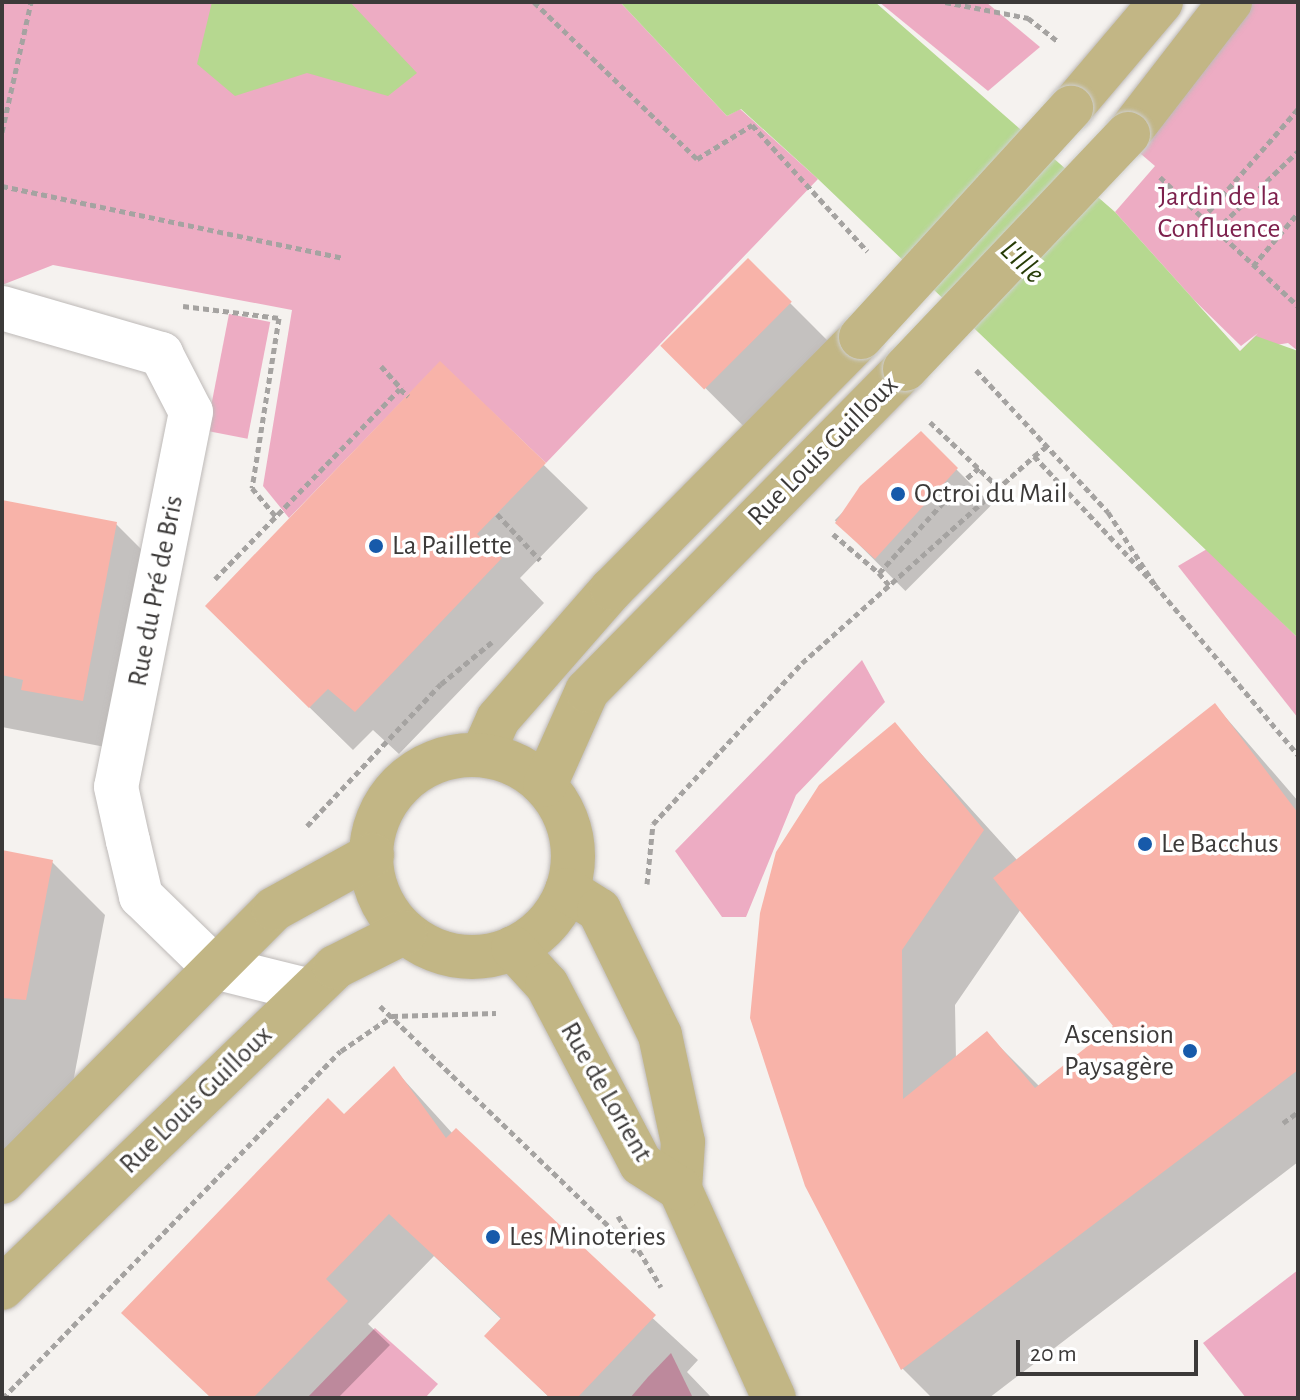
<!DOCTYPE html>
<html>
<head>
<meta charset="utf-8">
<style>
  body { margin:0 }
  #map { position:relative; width:1300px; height:1400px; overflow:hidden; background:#f5f2ef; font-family:"Alegreya Sans",sans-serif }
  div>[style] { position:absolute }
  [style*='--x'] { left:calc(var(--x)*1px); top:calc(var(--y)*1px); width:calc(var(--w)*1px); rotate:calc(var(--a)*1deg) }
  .green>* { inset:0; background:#edacc3; transform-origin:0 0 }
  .water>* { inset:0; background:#b6d890 }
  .pier>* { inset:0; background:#f5f2ef }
  .shadow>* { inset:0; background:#0003; transform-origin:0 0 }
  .building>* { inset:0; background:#f8b3a9; transform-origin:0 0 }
  .path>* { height:5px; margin-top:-2.5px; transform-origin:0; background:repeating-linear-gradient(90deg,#a5a3a1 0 6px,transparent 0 10px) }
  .roads { filter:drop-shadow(0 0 2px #bebab8) drop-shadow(0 0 2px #bebab8) }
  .street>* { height:44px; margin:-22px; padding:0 22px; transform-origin:22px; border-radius:22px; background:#fff }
  .primary>* { height:44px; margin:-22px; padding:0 22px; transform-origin:22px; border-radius:22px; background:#c2b685 }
  .primary>.ring { margin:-22px; padding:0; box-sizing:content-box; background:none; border:44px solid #c2b685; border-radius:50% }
  .bridges { filter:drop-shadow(0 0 2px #d0d0cf) drop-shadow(0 0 2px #d0d0cf) }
  .primary-bridge>* { height:44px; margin:-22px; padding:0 22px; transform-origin:22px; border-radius:22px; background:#c2b685 }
  .dots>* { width:22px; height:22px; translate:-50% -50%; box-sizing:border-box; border:4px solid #fff; border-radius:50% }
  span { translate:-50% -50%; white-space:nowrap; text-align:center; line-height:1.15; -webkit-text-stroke:7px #fff; paint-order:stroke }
  .park-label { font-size:28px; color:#7d214d }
  .street-label { font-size:28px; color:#3c3a39 }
  .poi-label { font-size:28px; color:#3c3a39 }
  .left { translate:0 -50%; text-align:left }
  .right { translate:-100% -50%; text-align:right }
  .water-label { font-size:30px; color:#273c06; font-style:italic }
  .frame { position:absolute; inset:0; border:4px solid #3c3a39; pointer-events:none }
  .scale { position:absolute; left:1016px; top:1340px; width:182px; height:36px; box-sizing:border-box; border:4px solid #3c3a39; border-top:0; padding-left:10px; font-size:24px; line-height:28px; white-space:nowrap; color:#3c3a39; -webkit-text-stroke:6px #fff; paint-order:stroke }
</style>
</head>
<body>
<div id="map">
  <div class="green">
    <div style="clip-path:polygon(2px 2px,620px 2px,727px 116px,740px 109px,818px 179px,546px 463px,440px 362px,289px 518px,263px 486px,292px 310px,53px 265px,2px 285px)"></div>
    <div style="clip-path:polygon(879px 2px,986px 2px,1040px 47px,988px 91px)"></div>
    <div style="clip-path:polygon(1247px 2px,1298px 2px,1298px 351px,1288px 343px,1240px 351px,1115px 212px,1155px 166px,1127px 142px)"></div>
    <div style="left:229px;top:314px;width:42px;height:119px;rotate:11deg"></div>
    <div style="clip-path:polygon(1207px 549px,1298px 638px,1298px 718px,1178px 566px)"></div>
    <div style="clip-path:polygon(862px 660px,885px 702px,796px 795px,746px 917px,722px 917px,675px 851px)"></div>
    <div style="clip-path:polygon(1298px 1270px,1298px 1398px,1246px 1398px,1203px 1343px)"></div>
    <div style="clip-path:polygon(375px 1328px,438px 1384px,425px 1398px,307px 1398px)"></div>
    <div style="clip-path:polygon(671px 1353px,693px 1398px,630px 1398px,648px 1377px)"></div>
  </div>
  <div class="water">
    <div style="clip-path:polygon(212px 2px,350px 2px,417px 73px,388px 96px,307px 73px,235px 96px,197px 64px)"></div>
    <div style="clip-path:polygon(620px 2px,875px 2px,1115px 212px,1240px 351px,1256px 336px,1298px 351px,1298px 638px,818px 179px,741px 109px,727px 116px)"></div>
  </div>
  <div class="pier">
    <div style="clip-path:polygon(1194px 300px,1241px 346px,1258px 333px,1240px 351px)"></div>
  </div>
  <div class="shadow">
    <div style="left:748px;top:261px;width:135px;height:120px;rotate:45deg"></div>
    <div style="clip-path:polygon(440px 364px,588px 508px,520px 578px,544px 603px,399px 754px,373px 730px,353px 750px,251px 650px)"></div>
    <div style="left:921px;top:434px;width:100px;height:122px;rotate:45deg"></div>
    <div style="clip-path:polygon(2px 502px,116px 524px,169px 577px,136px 753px,2px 727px)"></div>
    <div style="clip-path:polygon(evenodd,1215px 705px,1298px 801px,1298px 1162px,989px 1398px,932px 1398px,902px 1368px,895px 725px,1018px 861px,1215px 705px,1021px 909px,1115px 1027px,1040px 1087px,987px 1034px,956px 1060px,955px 1005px,1021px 909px)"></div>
    <div style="clip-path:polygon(2px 853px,52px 862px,105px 915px,66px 1119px,2px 1186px)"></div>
    <div style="clip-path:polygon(394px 1069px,453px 1134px,698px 1360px,687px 1372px,712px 1398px,550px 1398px,487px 1336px,502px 1320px,434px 1256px,368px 1324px,390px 1345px,338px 1398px,211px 1398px,344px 1117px)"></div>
  </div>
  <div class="building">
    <div style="left:748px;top:258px;width:62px;height:124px;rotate:45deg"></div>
    <div style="clip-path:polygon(440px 361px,546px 463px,477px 534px,502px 558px,355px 712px,328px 689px,309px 708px,205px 606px)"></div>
    <div style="clip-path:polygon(921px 431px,958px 468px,875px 559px,835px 523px,860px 486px)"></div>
    <div style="clip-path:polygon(2px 500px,117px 522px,83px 701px,21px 690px,23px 680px,2px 675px)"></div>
    <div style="clip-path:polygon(1215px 703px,1298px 813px,1298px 1070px,901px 1370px,805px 1186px,750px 1018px,760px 913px,776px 852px,819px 785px,895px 722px,984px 830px,902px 950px,903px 1099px,987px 1031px,1035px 1088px,1113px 1026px,993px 878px)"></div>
    <div style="clip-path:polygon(2px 850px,53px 860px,26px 1000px,2px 998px)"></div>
    <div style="clip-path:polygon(394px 1066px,446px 1138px,456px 1128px,656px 1315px,577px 1398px,550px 1398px,484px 1336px,501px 1318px,389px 1214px,326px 1279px,348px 1301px,253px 1398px,211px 1398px,121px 1313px,328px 1098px,344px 1114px)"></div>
  </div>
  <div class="path">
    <div style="--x:534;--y:2;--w:226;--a:43.9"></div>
    <div style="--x:697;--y:159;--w:65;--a:-31.7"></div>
    <div style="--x:752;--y:125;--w:171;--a:47.6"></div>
    <div style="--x:945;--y:2;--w:85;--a:10.9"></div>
    <div style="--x:1028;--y:18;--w:39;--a:38"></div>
    <div style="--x:1298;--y:109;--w:145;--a:131.1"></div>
    <div style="--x:1203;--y:218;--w:18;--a:43"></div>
    <div style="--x:1216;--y:230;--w:114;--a:-43.9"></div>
    <div style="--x:2;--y:132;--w:133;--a:-77.4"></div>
    <div style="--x:1160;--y:177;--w:59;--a:43.6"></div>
    <div style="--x:2;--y:186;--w:349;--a:11.9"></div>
    <div style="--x:1216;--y:230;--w:112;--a:42.8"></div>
    <div style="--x:1253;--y:266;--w:70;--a:-49.7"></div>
    <div style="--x:183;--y:306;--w:97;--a:7.1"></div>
    <div style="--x:279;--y:318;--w:172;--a:99"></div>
    <div style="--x:252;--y:488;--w:38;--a:50"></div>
    <div style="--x:381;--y:366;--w:31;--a:48"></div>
    <div style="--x:976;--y:370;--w:194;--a:47.1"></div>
    <div style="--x:1108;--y:512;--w:87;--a:57.2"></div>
    <div style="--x:1155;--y:585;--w:222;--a:49.9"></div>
    <div style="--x:930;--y:422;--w:95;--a:43.7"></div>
    <div style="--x:1034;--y:456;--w:15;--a:-37"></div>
    <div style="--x:967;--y:478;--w:16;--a:-40"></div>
    <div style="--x:497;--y:514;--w:63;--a:46.9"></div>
    <div style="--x:833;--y:534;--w:60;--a:40.3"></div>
    <div style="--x:215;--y:579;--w:265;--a:-45.8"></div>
    <div style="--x:400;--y:389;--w:11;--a:41"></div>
    <div style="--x:889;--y:585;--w:16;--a:-130"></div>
    <div style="--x:879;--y:573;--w:119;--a:-47.7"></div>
    <div style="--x:307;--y:826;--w:195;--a:-46.7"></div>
    <div style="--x:441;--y:684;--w:66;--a:-39.5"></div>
    <div style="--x:647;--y:884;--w:60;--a:-84.3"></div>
    <div style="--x:653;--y:824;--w:219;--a:-47.2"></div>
    <div style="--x:802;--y:663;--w:311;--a:-41.7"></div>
    <div style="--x:1034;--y:456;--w:175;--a:46.8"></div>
    <div style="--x:380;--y:1006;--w:354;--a:43.9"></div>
    <div style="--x:1283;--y:1123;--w:19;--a:-36"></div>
    <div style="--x:618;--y:1216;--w:83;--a:58.8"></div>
    <div style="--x:3;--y:1398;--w:484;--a:-45.8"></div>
    <div style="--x:341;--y:1051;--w:62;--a:-34.5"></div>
    <div style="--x:392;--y:1016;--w:104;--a:-1.7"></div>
  </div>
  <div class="roads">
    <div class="street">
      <div style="--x:2;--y:308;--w:166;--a:16.1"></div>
      <div style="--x:161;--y:354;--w:65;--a:62.7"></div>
      <div style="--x:191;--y:412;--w:382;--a:101.3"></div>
      <div style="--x:116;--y:787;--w:55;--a:77.5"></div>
      <div style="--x:128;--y:841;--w:57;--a:76.7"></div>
      <div style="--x:141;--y:896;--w:102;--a:44.2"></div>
      <div style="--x:214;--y:967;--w:99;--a:14"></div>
    </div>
    <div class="primary">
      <div style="--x:1071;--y:108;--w:139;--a:-49.7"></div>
      <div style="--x:1128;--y:134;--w:167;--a:-52.3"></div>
      <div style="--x:482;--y:755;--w:39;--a:-66"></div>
      <div style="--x:498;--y:719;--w:173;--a:-48.8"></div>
      <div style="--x:612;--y:589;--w:354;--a:-45.3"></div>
      <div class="ring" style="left:371px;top:755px;width:158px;height:158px"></div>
      <div style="--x:545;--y:785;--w:103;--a:-65.9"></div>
      <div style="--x:587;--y:691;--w:453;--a:-45.4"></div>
      <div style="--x:567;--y:890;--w:38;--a:32"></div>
      <div style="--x:599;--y:910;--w:139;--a:64"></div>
      <div style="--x:660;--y:1035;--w:109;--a:77.9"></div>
      <div style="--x:683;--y:1142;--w:47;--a:93.7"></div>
      <div style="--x:680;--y:1189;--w:229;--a:65.8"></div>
      <div style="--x:513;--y:948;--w:50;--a:47.4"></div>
      <div style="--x:547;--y:985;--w:202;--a:62.3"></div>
      <div style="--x:641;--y:1164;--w:46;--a:32.7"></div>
      <div style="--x:2;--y:1182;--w:385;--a:-45.1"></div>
      <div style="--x:274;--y:909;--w:112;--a:-28.9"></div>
      <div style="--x:2;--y:1288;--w:463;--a:-43.9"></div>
      <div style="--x:335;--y:967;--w:78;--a:-26.6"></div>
    </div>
  </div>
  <div class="bridges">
    <div class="primary-bridge">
      <div style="--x:861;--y:337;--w:311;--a:-47.5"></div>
      <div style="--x:905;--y:369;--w:324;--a:-46.5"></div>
    </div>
  </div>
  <div class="dots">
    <div style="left:898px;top:494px;background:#175aaa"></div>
    <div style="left:376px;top:546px;background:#175aaa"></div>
    <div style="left:1145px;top:844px;background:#175aaa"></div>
    <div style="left:1190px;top:1051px;background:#175aaa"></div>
    <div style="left:493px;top:1237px;background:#175aaa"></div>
  </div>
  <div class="park-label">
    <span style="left:1219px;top:213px">Jardin de la<br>Confluence</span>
  </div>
  <div class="street-label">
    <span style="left:823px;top:451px;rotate:-45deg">Rue Louis Guilloux</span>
    <span style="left:156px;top:591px;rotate:-79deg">Rue du Pré de Bris</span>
    <span style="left:606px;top:1092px;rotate:60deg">Rue de Lorient</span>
    <span style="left:196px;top:1100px;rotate:-44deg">Rue Louis Guilloux</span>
  </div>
  <div class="poi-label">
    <span class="left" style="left:914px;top:494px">Octroi du Mail</span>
    <span class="left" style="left:392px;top:546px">La Paillette</span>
    <span class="left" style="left:1161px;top:844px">Le Bacchus</span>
    <span class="right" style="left:1174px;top:1051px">Ascension<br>Paysagère</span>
    <span class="left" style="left:509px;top:1237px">Les Minoteries</span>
  </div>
  <div class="water-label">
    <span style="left:1022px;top:262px;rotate:44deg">L'Ille</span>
  </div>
  <div class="frame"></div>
  <div class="scale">20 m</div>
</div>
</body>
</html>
